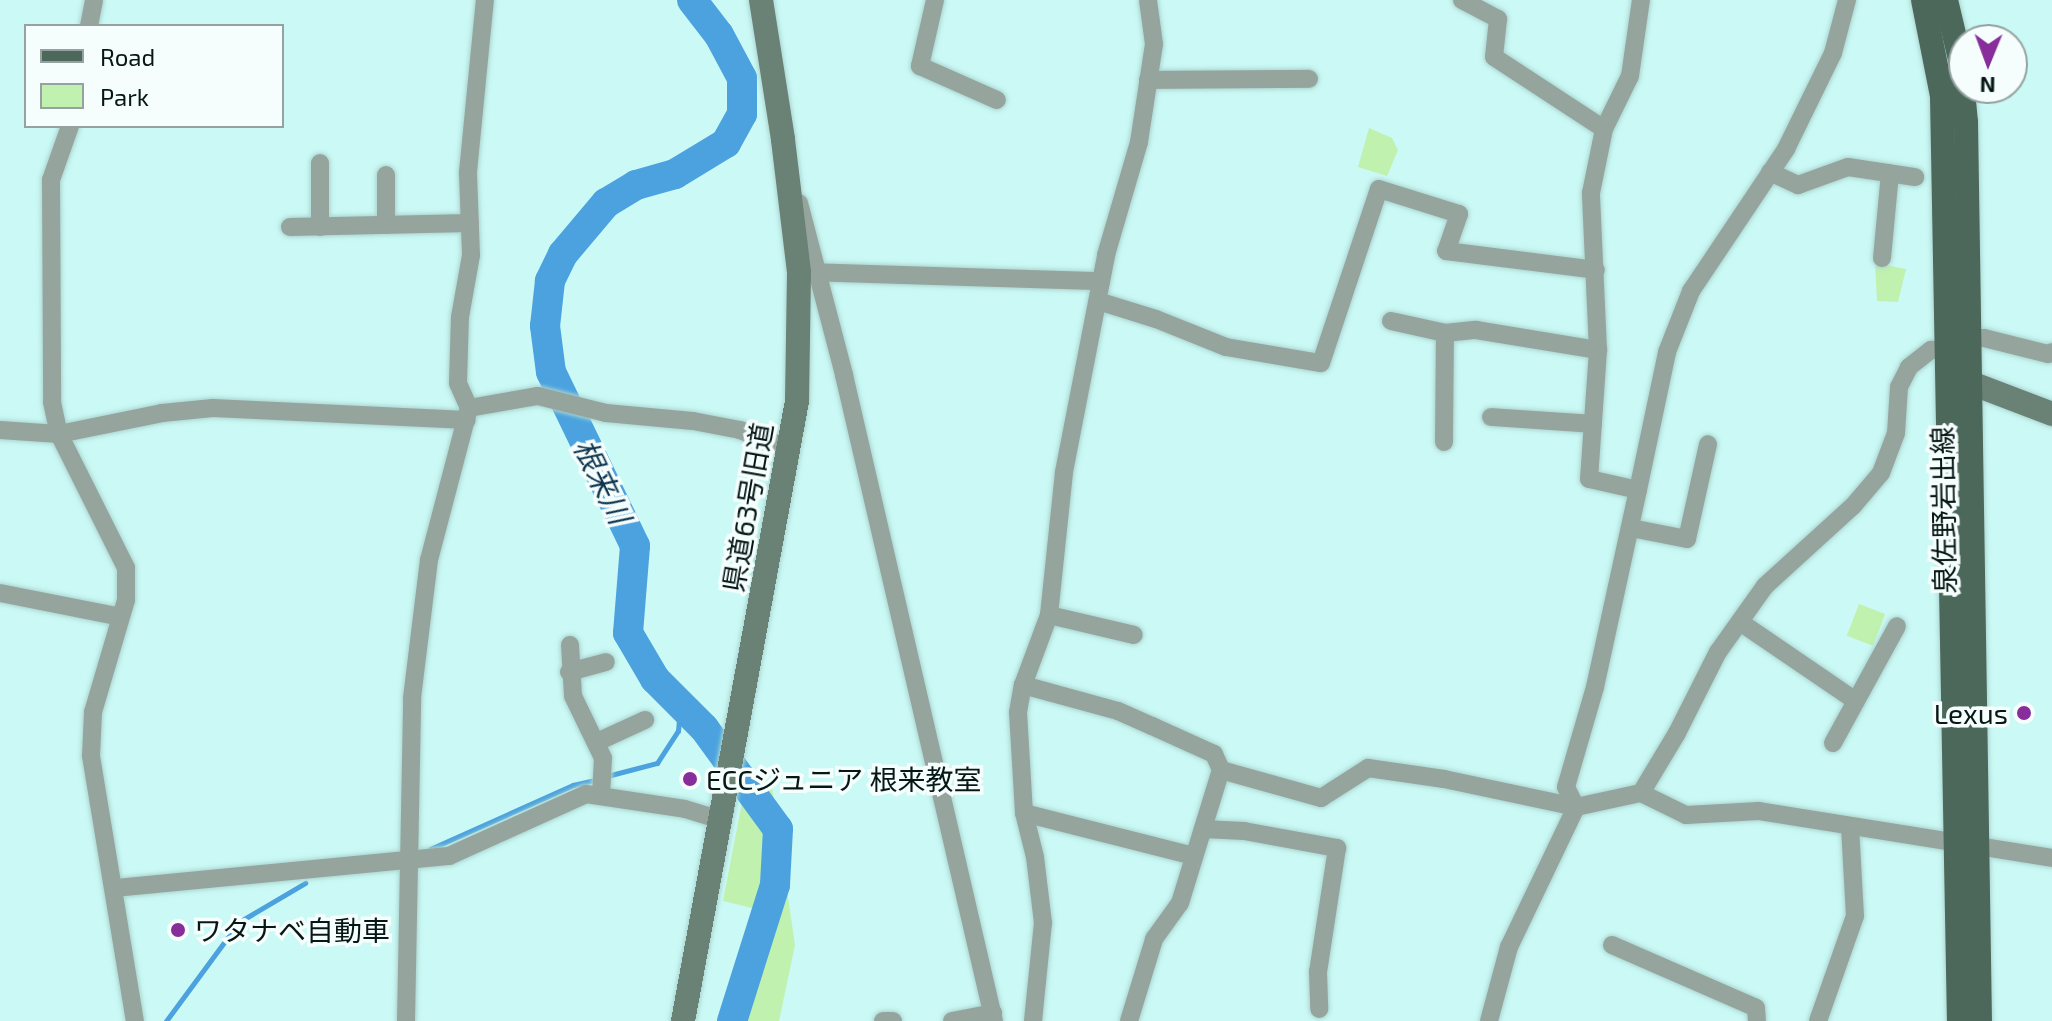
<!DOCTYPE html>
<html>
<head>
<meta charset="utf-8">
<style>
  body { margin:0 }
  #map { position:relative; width:2052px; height:1021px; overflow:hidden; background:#cbf9f5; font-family:"Exo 2","Noto Sans JP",sans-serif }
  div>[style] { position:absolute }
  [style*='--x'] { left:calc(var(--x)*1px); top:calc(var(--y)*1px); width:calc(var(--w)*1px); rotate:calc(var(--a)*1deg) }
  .green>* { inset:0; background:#c0f1ae; transform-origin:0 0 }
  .stream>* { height:5px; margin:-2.5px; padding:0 2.5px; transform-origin:2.5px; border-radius:2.5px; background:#4ba2df }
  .river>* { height:30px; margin:-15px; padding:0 15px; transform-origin:15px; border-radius:15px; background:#4ba2df }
  .roads { filter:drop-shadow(0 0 2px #abd5d1) drop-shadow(0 0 2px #abd5d1) }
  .street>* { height:18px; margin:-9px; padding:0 9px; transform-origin:9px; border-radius:9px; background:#95a59d }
  .secondary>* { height:24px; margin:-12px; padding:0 12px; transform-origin:12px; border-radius:12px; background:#6a8176 }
  .primary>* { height:24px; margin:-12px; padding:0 12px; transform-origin:12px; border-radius:12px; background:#4c685a }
  .dots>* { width:22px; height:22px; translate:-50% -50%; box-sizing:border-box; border:4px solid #f5fefd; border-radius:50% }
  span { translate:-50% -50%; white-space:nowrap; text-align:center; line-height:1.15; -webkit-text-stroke:7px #f5fefd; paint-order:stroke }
  .street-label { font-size:28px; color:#061716 }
  .poi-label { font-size:28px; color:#061716 }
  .right { translate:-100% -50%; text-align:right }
  .left { translate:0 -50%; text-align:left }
  .water-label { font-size:30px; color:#0f344d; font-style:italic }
  .legend { position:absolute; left:24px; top:24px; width:260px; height:104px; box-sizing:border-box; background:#f5fefd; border:2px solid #95a2a1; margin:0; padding:10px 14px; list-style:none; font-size:24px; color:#061716 }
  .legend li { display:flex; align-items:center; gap:16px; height:40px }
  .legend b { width:40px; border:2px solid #95a2a1 }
  .north { position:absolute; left:1948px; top:24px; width:80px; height:80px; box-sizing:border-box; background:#f5fefd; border:2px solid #95a2a1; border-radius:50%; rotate:181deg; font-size:22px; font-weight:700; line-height:32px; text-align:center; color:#061716 }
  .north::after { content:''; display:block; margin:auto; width:28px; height:36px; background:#872e9a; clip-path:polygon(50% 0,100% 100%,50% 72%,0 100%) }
</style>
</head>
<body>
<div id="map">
  <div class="green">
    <div style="clip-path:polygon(1369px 128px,1392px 138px,1398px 150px,1387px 176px,1358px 167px)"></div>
    <div style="clip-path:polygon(1875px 263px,1906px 269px,1898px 302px,1877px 301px)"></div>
    <div style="left:1859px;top:604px;width:28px;height:34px;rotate:21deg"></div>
    <div style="clip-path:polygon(747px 776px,771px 781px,795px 945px,779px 1021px,744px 1021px,770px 936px,752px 908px,723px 901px)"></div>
  </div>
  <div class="stream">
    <div style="--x:607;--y:776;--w:52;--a:-14.6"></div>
    <div style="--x:657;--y:763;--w:38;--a:-57"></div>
    <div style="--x:678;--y:731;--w:25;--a:-85"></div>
    <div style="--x:430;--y:849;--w:157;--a:-24.1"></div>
    <div style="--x:573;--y:785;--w:26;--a:-13"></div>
    <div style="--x:166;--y:1021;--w:123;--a:-53.6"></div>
    <div style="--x:239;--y:922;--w:77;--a:-30.6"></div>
  </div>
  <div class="river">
    <div style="--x:692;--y:0;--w:44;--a:52.4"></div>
    <div style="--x:719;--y:35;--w:49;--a:61.9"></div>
    <div style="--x:742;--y:78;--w:36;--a:90"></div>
    <div style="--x:742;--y:114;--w:33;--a:119"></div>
    <div style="--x:726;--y:143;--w:60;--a:148.7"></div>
    <div style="--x:675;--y:174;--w:41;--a:164.2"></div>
    <div style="--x:636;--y:185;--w:35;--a:149"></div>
    <div style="--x:606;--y:203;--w:67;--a:130.1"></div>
    <div style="--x:563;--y:254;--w:30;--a:116"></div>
    <div style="--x:550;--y:281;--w:45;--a:96.3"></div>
    <div style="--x:545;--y:326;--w:46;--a:82.6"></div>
    <div style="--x:551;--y:372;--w:193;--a:64.2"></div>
    <div style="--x:635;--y:546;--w:87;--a:94.6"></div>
    <div style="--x:628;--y:633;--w:53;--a:59.6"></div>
    <div style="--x:655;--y:679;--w:69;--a:45"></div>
    <div style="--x:704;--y:728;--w:125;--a:53.8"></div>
    <div style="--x:778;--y:829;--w:56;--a:93.1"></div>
    <div style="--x:775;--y:885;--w:143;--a:107.5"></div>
  </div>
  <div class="roads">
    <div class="street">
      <div style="--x:935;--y:0;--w:68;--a:102.8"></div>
      <div style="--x:920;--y:66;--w:84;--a:23.8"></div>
      <div style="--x:1462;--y:0;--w:41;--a:27.8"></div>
      <div style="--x:1498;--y:19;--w:38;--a:96"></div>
      <div style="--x:1494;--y:57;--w:131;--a:33.2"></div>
      <div style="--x:89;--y:26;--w:26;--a:-79"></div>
      <div style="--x:1148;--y:80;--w:161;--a:-0.4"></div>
      <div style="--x:70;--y:126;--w:57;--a:109.4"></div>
      <div style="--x:51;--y:180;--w:222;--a:89.7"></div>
      <div style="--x:52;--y:402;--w:33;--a:78"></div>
      <div style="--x:59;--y:434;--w:150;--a:63.4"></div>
      <div style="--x:126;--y:568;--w:32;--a:90"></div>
      <div style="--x:126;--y:600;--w:117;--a:106.4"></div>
      <div style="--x:93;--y:712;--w:44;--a:92.6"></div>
      <div style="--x:91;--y:756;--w:269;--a:80.6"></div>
      <div style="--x:1770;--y:172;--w:31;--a:25"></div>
      <div style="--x:1798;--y:185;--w:53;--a:-19.8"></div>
      <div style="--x:1848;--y:167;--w:68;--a:8.5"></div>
      <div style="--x:386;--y:175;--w:50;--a:90"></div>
      <div style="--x:799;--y:203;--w:178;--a:75.3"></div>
      <div style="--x:844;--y:375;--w:663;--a:76.93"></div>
      <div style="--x:290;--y:227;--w:180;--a:-1.3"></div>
      <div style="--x:320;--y:227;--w:64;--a:-90"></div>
      <div style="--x:1882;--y:258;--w:85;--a:-84.6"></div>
      <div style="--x:808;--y:272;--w:293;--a:1.8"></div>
      <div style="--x:1098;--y:301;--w:61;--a:17.2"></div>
      <div style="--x:1156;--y:319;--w:75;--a:21.8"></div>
      <div style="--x:1226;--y:347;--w:96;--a:9.6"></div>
      <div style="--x:1321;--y:363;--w:183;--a:-71.6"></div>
      <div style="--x:1379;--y:189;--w:84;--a:17.4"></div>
      <div style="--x:1459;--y:214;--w:39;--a:109"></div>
      <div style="--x:1446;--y:251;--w:151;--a:7.2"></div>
      <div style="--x:1391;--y:321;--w:55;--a:12.5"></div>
      <div style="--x:1445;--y:333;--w:31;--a:-6"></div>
      <div style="--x:1476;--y:330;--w:124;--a:9.3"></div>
      <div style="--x:1971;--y:338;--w:13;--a:0"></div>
      <div style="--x:1984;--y:338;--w:66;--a:14"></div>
      <div style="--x:2048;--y:354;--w:4;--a:-27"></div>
      <div style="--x:469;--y:408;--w:70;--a:-9.9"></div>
      <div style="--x:538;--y:396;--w:70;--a:14"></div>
      <div style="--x:606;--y:413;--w:87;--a:5.3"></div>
      <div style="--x:693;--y:421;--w:48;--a:10.8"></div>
      <div style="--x:740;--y:430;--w:51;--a:20.6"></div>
      <div style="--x:1491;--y:417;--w:102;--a:3.9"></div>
      <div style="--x:0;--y:430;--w:59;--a:3.9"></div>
      <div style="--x:59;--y:434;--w:105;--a:-11.5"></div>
      <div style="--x:162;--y:413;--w:51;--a:-5.6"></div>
      <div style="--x:213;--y:408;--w:254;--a:2.7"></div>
      <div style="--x:1444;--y:442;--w:109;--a:-89.5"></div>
      <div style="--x:1638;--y:490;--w:141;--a:-78.1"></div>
      <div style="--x:1667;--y:352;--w:66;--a:-68.5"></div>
      <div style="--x:1691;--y:291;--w:171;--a:-56.2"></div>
      <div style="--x:1786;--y:149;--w:107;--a:-63.9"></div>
      <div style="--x:1833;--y:53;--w:55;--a:-75.2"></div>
      <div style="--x:1631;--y:528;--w:57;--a:11.1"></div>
      <div style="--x:1687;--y:539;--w:97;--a:-77.5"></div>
      <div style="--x:0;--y:593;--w:123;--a:11.2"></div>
      <div style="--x:1049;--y:615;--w:87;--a:13.2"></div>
      <div style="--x:1740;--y:622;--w:140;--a:34.3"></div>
      <div style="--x:570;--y:645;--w:51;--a:86.6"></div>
      <div style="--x:573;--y:696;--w:69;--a:64.2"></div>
      <div style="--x:603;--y:758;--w:37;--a:93"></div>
      <div style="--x:569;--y:672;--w:38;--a:-15"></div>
      <div style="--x:1023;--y:685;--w:98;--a:15.3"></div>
      <div style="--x:1118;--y:711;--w:37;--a:24"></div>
      <div style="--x:1152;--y:726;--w:68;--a:24.3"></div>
      <div style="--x:1214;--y:754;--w:17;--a:66"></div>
      <div style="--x:597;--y:742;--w:53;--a:-24.6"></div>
      <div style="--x:1833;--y:743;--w:133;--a:-61.3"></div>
      <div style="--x:1641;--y:793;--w:70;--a:-59"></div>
      <div style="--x:1677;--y:733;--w:91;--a:-63.2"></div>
      <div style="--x:1718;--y:652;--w:81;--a:-54.5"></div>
      <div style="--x:1765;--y:586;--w:119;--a:-42.3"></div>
      <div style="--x:1853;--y:506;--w:43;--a:-49.7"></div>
      <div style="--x:1881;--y:473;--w:43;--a:-69.4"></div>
      <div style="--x:1896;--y:433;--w:46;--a:-86.3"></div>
      <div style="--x:1899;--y:387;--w:22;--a:-63"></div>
      <div style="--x:1909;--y:367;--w:28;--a:-38"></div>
      <div style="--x:1931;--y:350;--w:17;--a:-3"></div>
      <div style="--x:1576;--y:807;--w:22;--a:-117"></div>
      <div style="--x:1566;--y:787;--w:104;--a:-73.8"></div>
      <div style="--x:1595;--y:687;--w:202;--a:-77.7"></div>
      <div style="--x:1638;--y:490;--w:50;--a:-167.3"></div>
      <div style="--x:1589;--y:479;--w:129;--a:-86"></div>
      <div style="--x:1598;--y:350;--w:157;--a:-92.6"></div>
      <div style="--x:1591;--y:193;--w:65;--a:-78.5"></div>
      <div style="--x:1604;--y:129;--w:59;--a:-63.9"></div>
      <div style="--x:1630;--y:76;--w:77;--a:-81.8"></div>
      <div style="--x:1024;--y:813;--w:175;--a:14.2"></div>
      <div style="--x:1203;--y:829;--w:41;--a:2.8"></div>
      <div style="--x:1244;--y:831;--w:95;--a:10.4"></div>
      <div style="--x:1337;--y:848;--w:125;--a:98.7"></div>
      <div style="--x:1318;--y:972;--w:37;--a:88"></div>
      <div style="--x:115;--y:888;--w:336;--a:-5.5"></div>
      <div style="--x:449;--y:856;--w:150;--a:-24.3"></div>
      <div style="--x:586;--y:794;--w:100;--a:8.6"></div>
      <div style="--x:685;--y:809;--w:39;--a:17"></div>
      <div style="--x:1612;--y:945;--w:157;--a:23.6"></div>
      <div style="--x:1756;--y:1008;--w:13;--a:86"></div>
      <div style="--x:406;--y:1021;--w:323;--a:-88.9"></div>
      <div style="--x:412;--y:698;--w:139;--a:-83"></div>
      <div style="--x:429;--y:560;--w:157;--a:-75.3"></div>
      <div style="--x:469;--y:408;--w:27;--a:-114"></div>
      <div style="--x:458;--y:383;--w:66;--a:-88.3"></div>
      <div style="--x:460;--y:317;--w:63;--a:-79.9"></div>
      <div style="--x:471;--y:255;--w:83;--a:-92.1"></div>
      <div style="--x:468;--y:172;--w:173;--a:-84.4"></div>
      <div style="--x:883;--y:1021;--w:10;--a:0"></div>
      <div style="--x:952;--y:1021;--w:42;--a:-11"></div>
      <div style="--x:1033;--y:1021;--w:99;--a:-84.2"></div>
      <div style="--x:1043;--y:923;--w:66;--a:-96.9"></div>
      <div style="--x:1035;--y:857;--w:45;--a:-104"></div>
      <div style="--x:1024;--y:813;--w:101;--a:-93.4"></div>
      <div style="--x:1018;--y:712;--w:27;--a:-80"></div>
      <div style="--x:1023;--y:685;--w:75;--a:-69.6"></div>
      <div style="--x:1049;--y:615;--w:144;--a:-84"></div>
      <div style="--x:1064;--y:472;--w:221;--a:-79"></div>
      <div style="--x:1106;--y:255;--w:118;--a:-73.7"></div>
      <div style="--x:1139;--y:142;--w:99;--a:-81.3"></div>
      <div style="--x:1154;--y:44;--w:44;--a:-97.8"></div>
      <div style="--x:1129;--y:1021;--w:86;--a:-73"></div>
      <div style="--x:1154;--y:939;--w:44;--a:-54.2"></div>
      <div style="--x:1180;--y:903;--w:139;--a:-72.9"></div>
      <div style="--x:1221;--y:770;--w:104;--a:15.6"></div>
      <div style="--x:1321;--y:798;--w:56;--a:-32.6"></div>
      <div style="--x:1368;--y:768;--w:77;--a:8.2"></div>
      <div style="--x:1444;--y:779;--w:135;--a:12"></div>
      <div style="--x:1576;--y:807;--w:66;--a:-12.2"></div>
      <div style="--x:1641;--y:793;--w:50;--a:26.1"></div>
      <div style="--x:1686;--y:815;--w:73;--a:-3.1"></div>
      <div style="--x:1759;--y:811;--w:297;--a:9.1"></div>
      <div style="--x:1489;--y:1021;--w:77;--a:-74.9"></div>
      <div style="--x:1509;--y:947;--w:155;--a:-64.4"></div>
      <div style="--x:1818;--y:1021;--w:111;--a:-70.6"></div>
      <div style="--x:1855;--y:916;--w:90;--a:-93.2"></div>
    </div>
    <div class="secondary">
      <div style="--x:1952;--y:380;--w:19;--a:9"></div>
      <div style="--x:1971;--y:383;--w:87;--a:20.9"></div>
      <div style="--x:683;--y:1021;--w:630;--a:-79.58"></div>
      <div style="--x:797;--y:401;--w:129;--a:-89.1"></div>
      <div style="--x:799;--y:272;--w:134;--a:-96.9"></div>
      <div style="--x:783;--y:139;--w:141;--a:-99"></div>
    </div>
    <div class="primary">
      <div style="--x:1923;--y:0;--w:98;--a:78.8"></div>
      <div style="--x:1942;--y:96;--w:925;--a:88.95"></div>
      <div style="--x:1946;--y:0;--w:61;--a:76.7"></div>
      <div style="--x:1960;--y:59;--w:63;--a:84.6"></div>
      <div style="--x:1966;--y:122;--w:899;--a:89.11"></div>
    </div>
  </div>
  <div class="dots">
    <div style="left:2024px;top:713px;background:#872e9a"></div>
    <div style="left:690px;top:779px;background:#872e9a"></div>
    <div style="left:178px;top:930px;background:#872e9a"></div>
  </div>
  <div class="street-label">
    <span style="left:747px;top:507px;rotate:-80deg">県道63号旧道</span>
    <span style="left:1943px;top:510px;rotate:-91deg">泉佐野岩出線</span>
  </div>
  <div class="poi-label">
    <span class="right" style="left:2008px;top:713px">Lexus</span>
    <span class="left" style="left:706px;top:779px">ECCジュニア 根来教室</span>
    <span class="left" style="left:194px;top:930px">ワタナベ自動車</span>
  </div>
  <div class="water-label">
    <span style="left:603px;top:481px;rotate:64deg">根来川</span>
  </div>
  <ul class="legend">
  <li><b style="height:10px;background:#4c685a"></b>Road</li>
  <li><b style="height:22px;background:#c0f1ae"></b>Park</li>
  </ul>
  <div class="north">N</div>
</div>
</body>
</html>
